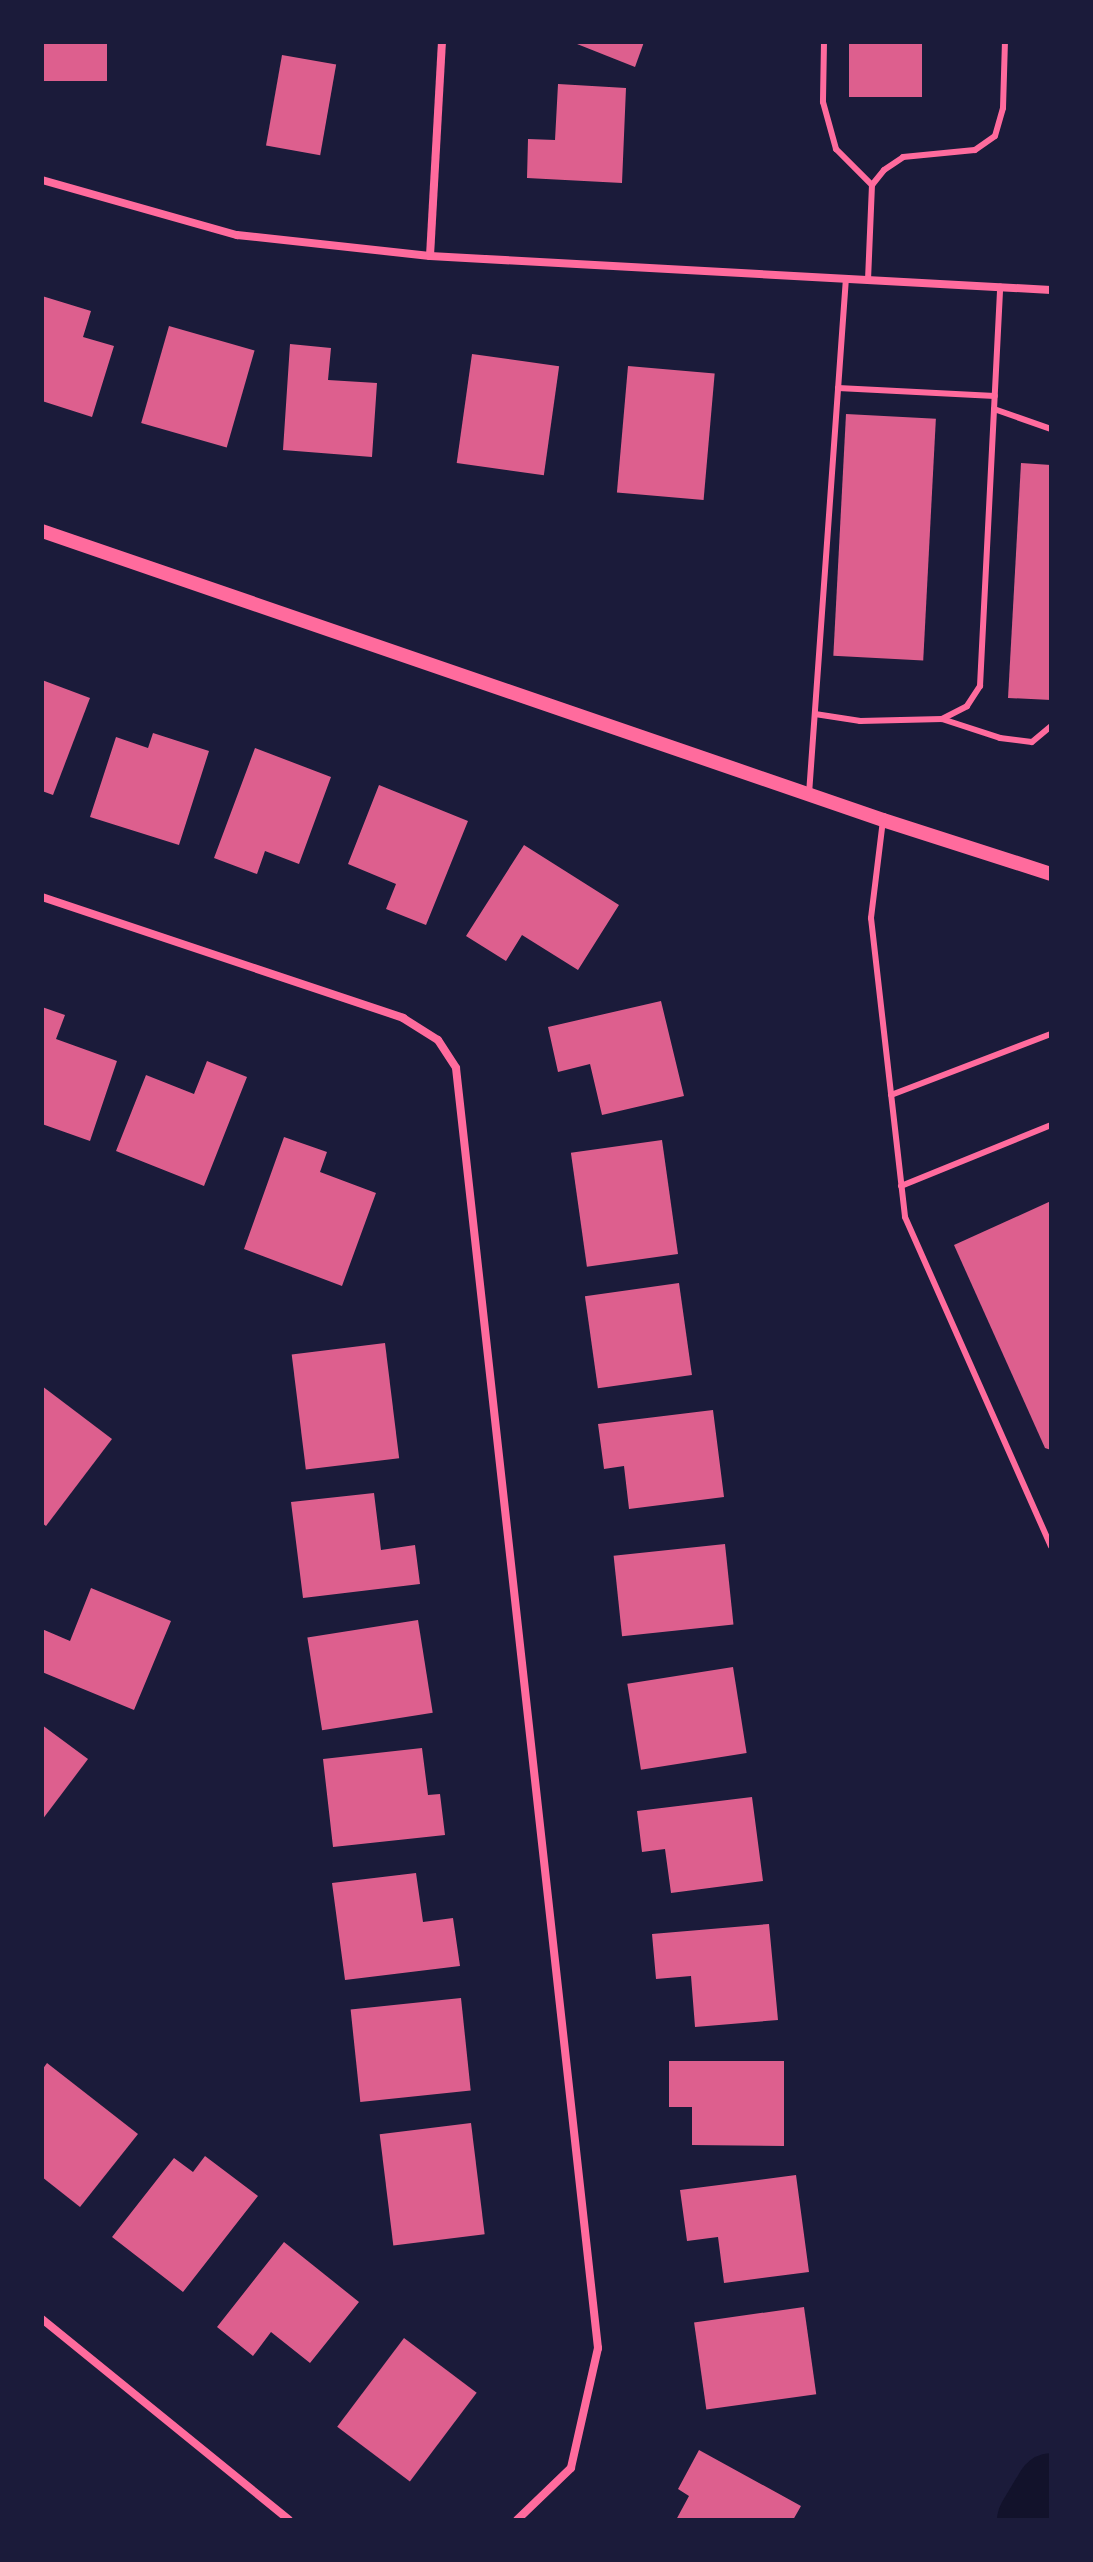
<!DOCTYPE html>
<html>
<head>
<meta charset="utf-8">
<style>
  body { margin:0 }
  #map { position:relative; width:1093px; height:2562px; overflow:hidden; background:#1b1b3a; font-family:"Fira Sans",sans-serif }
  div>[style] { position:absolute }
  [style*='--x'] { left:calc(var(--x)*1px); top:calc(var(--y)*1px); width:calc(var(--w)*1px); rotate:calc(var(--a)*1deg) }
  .river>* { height:70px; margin:-35px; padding:0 35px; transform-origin:35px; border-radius:35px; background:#12122b }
  .building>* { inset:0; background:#dd5f8e; transform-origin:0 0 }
  .service>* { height:6px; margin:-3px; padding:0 3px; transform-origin:3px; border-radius:3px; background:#ff6b9d }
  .minor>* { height:8px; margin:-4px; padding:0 4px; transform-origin:4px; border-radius:4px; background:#ff6b9d }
  .tertiary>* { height:14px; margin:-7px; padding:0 7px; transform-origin:7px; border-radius:7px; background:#ff6b9d }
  span { translate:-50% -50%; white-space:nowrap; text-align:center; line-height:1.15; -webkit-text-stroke:7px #1b1b3a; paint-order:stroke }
  .frame { position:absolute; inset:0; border:44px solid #1b1b3a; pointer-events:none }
</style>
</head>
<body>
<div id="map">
  <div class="river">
    <div style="--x:1032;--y:2520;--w:37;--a:-59"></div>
  </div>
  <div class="building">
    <div style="left:42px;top:42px;width:65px;height:39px"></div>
    <div style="clip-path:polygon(572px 42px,644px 42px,635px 67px)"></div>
    <div style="left:849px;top:42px;width:73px;height:55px"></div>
    <div style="left:282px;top:55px;width:55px;height:92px;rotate:10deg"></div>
    <div style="clip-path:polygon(558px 84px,626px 88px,622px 183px,527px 178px,528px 139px,555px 140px)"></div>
    <div style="clip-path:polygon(42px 296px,91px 311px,83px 337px,114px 346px,92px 417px,42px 401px)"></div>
    <div style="left:169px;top:326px;width:89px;height:101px;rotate:16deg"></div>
    <div style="clip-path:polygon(290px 344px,331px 348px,328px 380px,377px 383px,372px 457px,283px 450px)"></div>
    <div style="left:472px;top:354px;width:88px;height:110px;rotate:8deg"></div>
    <div style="left:628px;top:366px;width:87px;height:127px;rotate:5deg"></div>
    <div style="left:846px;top:414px;width:90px;height:242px;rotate:3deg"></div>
    <div style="clip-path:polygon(1021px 463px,1051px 465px,1051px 700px,1008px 698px)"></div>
    <div style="clip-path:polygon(42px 680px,90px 698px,53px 795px,42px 791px)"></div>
    <div style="clip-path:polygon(153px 733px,209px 751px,179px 845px,90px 817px,116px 737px,148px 748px)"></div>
    <div style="clip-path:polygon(255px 748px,331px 777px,299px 864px,265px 851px,257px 874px,214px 858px)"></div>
    <div style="clip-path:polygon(379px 785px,468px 821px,426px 925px,386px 909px,396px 884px,348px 864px)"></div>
    <div style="clip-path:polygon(524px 845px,619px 905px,578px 970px,522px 935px,506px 961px,466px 936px)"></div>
    <div style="clip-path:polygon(661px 1001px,684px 1096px,602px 1115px,590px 1064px,558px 1072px,548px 1027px)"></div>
    <div style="clip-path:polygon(42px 1007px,65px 1015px,56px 1039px,117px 1061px,90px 1141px,42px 1124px)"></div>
    <div style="clip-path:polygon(207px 1061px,247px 1077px,204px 1186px,116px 1151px,146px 1075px,194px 1094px)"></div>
    <div style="clip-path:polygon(284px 1137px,327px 1152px,320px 1172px,376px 1193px,342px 1286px,244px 1249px)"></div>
    <div style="left:662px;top:1140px;width:115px;height:92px;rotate:82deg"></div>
    <div style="clip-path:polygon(1051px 1201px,1051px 1450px,1045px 1448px,954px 1245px)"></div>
    <div style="left:679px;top:1283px;width:93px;height:95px;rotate:82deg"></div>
    <div style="left:385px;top:1343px;width:116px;height:94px;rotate:83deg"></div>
    <div style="clip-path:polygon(42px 1386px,112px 1439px,46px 1526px,42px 1523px)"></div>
    <div style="clip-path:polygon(713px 1410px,724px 1497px,629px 1509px,624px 1466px,604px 1469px,598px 1424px)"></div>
    <div style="clip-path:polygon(374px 1493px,381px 1550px,415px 1545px,420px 1584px,303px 1598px,291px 1502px)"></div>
    <div style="left:725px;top:1544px;width:81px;height:112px;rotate:84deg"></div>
    <div style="clip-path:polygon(91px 1588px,171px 1621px,134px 1710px,42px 1672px,42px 1629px,70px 1641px)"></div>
    <div style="left:418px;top:1620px;width:94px;height:112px;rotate:81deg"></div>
    <div style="left:733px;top:1667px;width:87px;height:107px;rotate:81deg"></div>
    <div style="clip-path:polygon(42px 1725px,88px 1759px,42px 1820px)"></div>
    <div style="clip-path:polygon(422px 1748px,428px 1795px,440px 1794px,445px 1835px,333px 1847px,323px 1759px)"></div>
    <div style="clip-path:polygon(752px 1797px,763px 1881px,671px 1893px,665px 1849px,642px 1852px,637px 1811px)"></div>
    <div style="clip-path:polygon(416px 1873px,423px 1922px,453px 1918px,460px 1966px,345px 1980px,332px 1883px)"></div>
    <div style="clip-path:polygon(769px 1924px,778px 2020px,695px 2027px,691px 1976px,656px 1979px,652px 1934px)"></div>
    <div style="left:461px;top:1998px;width:93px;height:111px;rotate:84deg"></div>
    <div style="clip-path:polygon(669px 2061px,784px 2061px,784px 2146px,692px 2145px,692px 2107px,669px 2107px)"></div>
    <div style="clip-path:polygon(47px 2063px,138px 2134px,80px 2207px,42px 2177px,42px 2070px)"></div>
    <div style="left:471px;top:2123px;width:112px;height:92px;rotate:83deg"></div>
    <div style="clip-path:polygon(205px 2156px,258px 2196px,183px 2292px,112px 2237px,174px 2158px,193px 2172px)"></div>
    <div style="clip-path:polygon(796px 2175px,809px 2272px,724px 2283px,718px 2237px,687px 2241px,680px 2190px)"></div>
    <div style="clip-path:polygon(284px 2242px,359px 2302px,310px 2363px,271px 2332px,253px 2356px,217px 2327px)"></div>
    <div style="left:804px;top:2307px;width:88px;height:111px;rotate:82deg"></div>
    <div style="left:404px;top:2338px;width:91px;height:111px;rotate:37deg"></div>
    <div style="clip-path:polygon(699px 2450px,801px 2506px,793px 2520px,676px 2520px,689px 2496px,678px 2489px)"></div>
  </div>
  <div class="service">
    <div style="--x:824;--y:42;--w:60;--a:91"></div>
    <div style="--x:823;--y:102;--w:49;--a:74.5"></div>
    <div style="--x:836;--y:149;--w:51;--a:45"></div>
    <div style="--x:868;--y:280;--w:95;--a:-87.6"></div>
    <div style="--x:872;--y:185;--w:19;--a:-51"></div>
    <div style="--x:884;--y:170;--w:23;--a:-34"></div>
    <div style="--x:903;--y:157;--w:72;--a:-5.6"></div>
    <div style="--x:975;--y:150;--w:24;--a:-35"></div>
    <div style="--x:995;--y:136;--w:29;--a:-74"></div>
    <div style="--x:1003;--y:108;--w:66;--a:-88.3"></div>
    <div style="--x:838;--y:388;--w:157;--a:2.9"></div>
    <div style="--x:994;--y:409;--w:60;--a:19.3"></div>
    <div style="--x:815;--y:714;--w:46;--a:8.8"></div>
    <div style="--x:860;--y:721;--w:82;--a:-1.4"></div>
    <div style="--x:942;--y:719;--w:28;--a:-27"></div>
    <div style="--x:967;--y:706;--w:24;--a:-57"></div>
    <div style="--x:980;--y:686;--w:400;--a:-87.1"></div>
    <div style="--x:942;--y:719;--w:61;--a:18.1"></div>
    <div style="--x:1000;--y:738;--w:32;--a:7"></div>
    <div style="--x:1032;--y:742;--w:25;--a:-40"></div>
    <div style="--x:809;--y:794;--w:517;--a:-85.9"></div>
    <div style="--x:883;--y:820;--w:99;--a:97"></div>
    <div style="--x:871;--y:918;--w:301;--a:83.5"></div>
    <div style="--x:905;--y:1217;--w:360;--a:66.1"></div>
    <div style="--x:891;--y:1095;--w:171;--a:-20.9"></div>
    <div style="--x:901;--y:1186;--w:162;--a:-22.1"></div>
  </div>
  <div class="minor">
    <div style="--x:42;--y:180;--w:203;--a:15.8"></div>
    <div style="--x:237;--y:235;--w:194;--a:6.2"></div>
    <div style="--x:430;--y:256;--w:622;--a:3.13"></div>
    <div style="--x:430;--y:256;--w:214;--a:-86.8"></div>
    <div style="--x:42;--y:897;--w:381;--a:18.5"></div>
    <div style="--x:403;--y:1018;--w:41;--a:32.2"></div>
    <div style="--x:438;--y:1040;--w:33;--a:57"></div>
    <div style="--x:456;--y:1068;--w:1288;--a:83.67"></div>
    <div style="--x:598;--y:2348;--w:123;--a:102.7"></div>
    <div style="--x:571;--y:2468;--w:75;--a:136.1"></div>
    <div style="--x:42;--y:2319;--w:318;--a:39.1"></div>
  </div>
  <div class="tertiary">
    <div style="--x:42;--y:531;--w:889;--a:18.96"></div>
    <div style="--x:883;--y:820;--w:176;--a:17.8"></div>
  </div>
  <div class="frame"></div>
</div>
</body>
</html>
